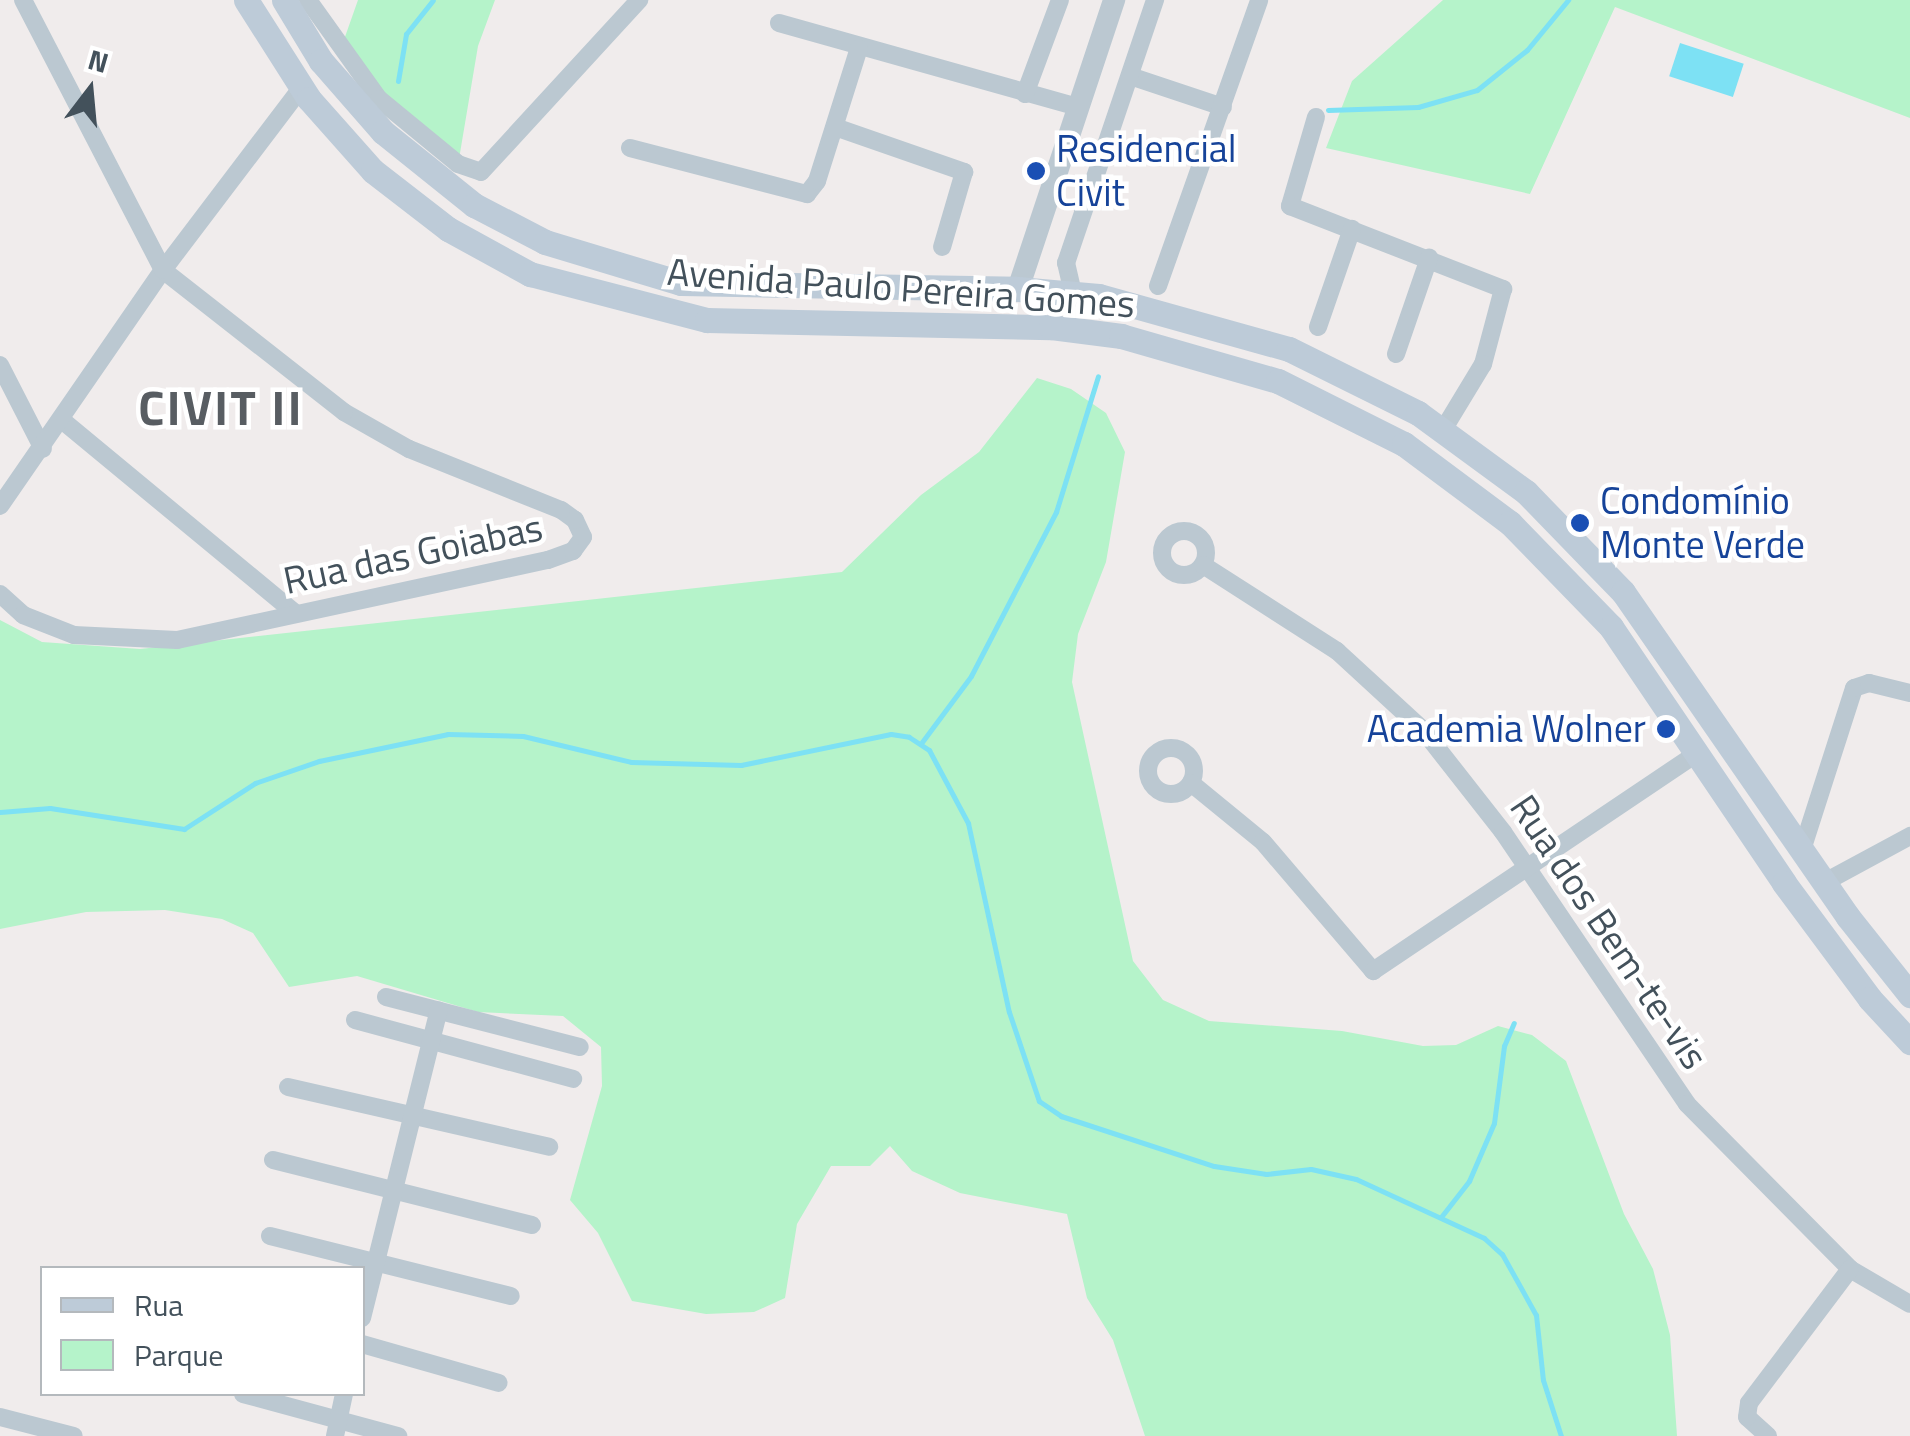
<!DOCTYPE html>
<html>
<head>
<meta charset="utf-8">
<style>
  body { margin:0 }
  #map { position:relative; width:1910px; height:1436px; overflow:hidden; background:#f0ecec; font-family:"Titillium Web",sans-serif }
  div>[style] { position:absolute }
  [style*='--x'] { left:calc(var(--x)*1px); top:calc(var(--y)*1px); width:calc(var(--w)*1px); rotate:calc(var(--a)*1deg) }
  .green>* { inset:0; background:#b5f3ca }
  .water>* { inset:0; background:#7de1f4; transform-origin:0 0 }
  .stream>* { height:5px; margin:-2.5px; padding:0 2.5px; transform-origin:2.5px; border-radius:2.5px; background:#7de1f4 }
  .minor>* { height:18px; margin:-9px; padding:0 9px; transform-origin:9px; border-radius:9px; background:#bbc8d1 }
  .minor>.ring { margin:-9px; padding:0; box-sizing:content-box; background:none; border:18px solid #bbc8d1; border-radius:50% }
  .tertiary>* { height:22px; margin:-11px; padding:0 11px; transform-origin:11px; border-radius:11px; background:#bbc8d1 }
  .secondary>* { height:25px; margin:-12.5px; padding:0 12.5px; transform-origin:12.5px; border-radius:12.5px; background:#bdcbd8 }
  .dots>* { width:28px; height:28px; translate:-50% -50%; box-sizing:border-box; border:5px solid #fff; border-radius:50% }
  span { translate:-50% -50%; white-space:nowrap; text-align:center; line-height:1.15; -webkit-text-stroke:9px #fff; paint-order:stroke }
  .transit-label { font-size:38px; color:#164399 }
  .left { translate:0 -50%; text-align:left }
  .right { translate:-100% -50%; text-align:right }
  .street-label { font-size:38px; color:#43515b }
  .district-label { font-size:48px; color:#585d62; font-weight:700; letter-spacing:2.5px }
  .legend { position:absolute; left:40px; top:1266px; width:325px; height:130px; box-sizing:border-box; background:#fff; border:2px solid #b4b9bd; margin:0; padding:12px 18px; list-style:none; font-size:30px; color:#43515b }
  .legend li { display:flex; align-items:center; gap:20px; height:50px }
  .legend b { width:50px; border:2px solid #b4b9bd }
  .north { position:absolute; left:40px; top:40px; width:100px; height:100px; -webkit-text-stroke:8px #fff; paint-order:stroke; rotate:16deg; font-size:28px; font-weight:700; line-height:40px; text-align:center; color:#43515b }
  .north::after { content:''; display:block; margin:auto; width:35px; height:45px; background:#43515b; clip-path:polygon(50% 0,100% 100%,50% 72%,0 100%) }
</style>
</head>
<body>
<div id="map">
  <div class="green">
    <div style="clip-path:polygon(358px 0,495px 0,478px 46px,459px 159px,422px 132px,340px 51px)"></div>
    <div style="clip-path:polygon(1443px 0,1910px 0,1910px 118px,1615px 7px,1530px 194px,1326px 148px,1352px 81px)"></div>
    <div style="clip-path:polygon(1037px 378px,1071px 389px,1106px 413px,1125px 452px,1106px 562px,1078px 634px,1072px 682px,1133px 961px,1163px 1000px,1209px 1021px,1342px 1031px,1423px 1046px,1456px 1045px,1498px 1026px,1532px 1035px,1566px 1061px,1624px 1214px,1653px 1269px,1670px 1335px,1677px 1436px,1145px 1436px,1113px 1340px,1087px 1298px,1067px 1214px,960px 1193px,912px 1171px,890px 1146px,870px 1166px,831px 1166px,797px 1224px,785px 1298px,754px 1312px,706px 1314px,632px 1301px,598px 1233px,570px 1200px,602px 1086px,601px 1047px,563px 1016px,478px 1012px,357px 976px,289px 987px,253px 933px,222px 919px,165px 910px,86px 912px,0 929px,0 620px,42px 642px,140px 649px,842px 572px,921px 495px,979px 452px)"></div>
  </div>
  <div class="water">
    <div style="left:1680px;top:43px;width:67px;height:35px;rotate:18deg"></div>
  </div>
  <div class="stream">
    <div style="--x:398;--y:81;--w:48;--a:-80.3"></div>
    <div style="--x:406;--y:34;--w:43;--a:-51.5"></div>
    <div style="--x:1328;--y:110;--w:90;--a:-1.9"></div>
    <div style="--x:1418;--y:107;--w:61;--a:-16.1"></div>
    <div style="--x:1477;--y:90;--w:64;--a:-38.7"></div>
    <div style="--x:1527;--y:50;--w:65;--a:-50.6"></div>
    <div style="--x:922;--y:742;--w:82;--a:-53.4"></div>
    <div style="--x:971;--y:676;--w:185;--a:-62.6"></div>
    <div style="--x:1056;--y:512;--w:142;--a:-72.8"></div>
    <div style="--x:0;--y:812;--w:50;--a:-4.6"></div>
    <div style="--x:50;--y:808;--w:136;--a:8.9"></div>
    <div style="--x:184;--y:829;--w:85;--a:-32.9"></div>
    <div style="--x:255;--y:783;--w:68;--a:-19"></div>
    <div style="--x:319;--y:761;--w:132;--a:-11.8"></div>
    <div style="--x:448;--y:734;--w:75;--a:1.5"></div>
    <div style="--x:523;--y:736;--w:111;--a:13.5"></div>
    <div style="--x:631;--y:762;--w:110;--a:1.6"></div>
    <div style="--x:741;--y:765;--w:153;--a:-11.7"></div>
    <div style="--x:891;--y:734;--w:18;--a:9"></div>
    <div style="--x:909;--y:737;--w:24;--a:33"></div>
    <div style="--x:929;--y:750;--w:83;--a:61.9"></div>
    <div style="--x:968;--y:823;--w:193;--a:77.8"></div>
    <div style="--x:1009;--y:1012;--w:94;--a:71.4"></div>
    <div style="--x:1039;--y:1101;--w:27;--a:34"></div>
    <div style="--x:1061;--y:1116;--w:161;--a:18.1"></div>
    <div style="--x:1214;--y:1166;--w:53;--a:8.7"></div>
    <div style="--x:1266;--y:1174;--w:45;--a:-6.3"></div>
    <div style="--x:1311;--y:1169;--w:46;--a:12.5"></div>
    <div style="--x:1356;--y:1179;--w:141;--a:24.7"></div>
    <div style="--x:1484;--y:1238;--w:24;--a:42"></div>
    <div style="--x:1502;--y:1254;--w:70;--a:60.9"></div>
    <div style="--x:1536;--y:1315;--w:65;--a:83.9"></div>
    <div style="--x:1543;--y:1380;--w:59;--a:72.2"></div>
    <div style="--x:1441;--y:1217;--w:46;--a:-52.1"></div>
    <div style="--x:1469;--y:1181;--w:63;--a:-66.7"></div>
    <div style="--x:1494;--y:1123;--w:78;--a:-82.6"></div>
    <div style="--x:1504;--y:1046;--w:25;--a:-67"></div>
  </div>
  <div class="minor">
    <div style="--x:308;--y:0;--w:122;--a:54.4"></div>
    <div style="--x:379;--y:99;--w:102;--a:39.4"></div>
    <div style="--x:458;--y:164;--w:24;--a:19"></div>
    <div style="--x:481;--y:172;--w:234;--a:-47.4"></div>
    <div style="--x:779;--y:23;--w:310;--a:15.7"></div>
    <div style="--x:1130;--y:76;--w:98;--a:18.4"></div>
    <div style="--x:1025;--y:94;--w:100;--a:-69.6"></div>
    <div style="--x:1316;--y:117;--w:93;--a:106.3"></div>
    <div style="--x:1290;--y:206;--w:229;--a:21.3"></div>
    <div style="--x:1503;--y:289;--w:78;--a:104.9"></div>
    <div style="--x:1483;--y:364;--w:77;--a:121.2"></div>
    <div style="--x:835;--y:127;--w:137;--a:19.2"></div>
    <div style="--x:964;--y:172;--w:78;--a:106.3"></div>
    <div style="--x:630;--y:148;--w:183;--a:14.6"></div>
    <div style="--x:807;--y:194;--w:16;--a:-52"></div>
    <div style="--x:817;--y:181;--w:139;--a:-72.5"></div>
    <div style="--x:1158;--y:286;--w:303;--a:-70.5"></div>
    <div style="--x:1073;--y:293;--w:31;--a:-103"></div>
    <div style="--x:1066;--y:263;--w:278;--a:-71.3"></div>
    <div style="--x:1318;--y:327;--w:104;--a:-70.9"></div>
    <div style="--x:1396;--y:354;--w:102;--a:-71"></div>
    <div style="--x:0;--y:365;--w:94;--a:62.9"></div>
    <div style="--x:63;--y:421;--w:300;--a:39.6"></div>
    <div style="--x:0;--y:506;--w:287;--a:-55.4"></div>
    <div style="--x:163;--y:270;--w:228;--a:-52.8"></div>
    <div class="ring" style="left:1162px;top:531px;width:26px;height:26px"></div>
    <div style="--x:1203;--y:565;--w:159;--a:32.7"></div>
    <div style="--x:1337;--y:651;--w:117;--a:42.6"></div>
    <div style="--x:1423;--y:730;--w:130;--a:51.9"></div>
    <div style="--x:1503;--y:832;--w:328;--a:55.9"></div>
    <div style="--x:1687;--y:1104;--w:232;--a:45.3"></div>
    <div style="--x:1850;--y:1269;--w:69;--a:30.3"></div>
    <div style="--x:0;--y:594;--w:31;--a:42"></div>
    <div style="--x:23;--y:615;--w:55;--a:21.4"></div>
    <div style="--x:74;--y:635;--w:103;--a:2.8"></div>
    <div style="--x:177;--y:640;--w:380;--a:-12.2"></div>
    <div style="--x:548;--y:560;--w:27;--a:-20"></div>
    <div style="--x:573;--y:551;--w:17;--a:-54"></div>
    <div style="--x:583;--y:537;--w:19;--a:-115"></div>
    <div style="--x:575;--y:520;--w:17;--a:-144"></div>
    <div style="--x:561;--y:510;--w:164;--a:-158.1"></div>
    <div style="--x:409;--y:449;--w:75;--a:-150.4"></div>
    <div style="--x:344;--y:412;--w:230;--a:-141.9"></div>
    <div style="--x:163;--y:270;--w:304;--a:-117.4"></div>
    <div class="ring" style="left:1148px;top:748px;width:28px;height:28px"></div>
    <div style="--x:1191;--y:783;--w:93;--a:39.3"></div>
    <div style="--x:1263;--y:842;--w:170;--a:49.5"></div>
    <div style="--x:1373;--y:971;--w:391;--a:-33.9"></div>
    <div style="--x:1802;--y:850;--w:170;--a:-72.2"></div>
    <div style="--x:1854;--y:688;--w:16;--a:-18"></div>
    <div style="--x:1869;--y:683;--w:42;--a:13.7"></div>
    <div style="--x:1825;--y:882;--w:97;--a:-28.4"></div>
    <div style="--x:386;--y:997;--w:200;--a:14.5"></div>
    <div style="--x:355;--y:1020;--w:226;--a:15.1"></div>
    <div style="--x:288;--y:1087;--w:268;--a:12.9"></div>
    <div style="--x:273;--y:1160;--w:267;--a:14.1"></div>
    <div style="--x:270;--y:1236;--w:248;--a:14"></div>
    <div style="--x:362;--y:1318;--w:317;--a:-76"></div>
    <div style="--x:362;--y:1344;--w:142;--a:15.9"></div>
    <div style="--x:243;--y:1394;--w:161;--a:15.2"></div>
    <div style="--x:0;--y:1417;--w:76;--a:14.4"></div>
    <div style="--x:335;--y:1436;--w:43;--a:-77.9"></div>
    <div style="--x:1768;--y:1436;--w:28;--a:-138"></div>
    <div style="--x:1747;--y:1417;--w:14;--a:-82"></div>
    <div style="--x:1749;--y:1403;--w:168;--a:-53"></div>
  </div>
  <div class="tertiary">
    <div style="--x:1018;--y:289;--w:305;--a:-71.6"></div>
  </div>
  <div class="secondary">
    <div style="--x:246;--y:0;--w:117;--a:57.5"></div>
    <div style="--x:309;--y:99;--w:96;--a:48.4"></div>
    <div style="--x:373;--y:171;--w:95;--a:37.7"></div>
    <div style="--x:448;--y:229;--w:94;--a:28.8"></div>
    <div style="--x:530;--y:274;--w:183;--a:14.6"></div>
    <div style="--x:707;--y:320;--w:344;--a:1.2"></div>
    <div style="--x:1051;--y:327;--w:71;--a:7.3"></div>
    <div style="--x:1121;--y:336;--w:163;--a:16"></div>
    <div style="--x:1278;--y:381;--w:141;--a:26.6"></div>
    <div style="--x:1404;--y:444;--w:132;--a:36.7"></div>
    <div style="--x:1510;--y:523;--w:145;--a:45.8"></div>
    <div style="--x:1611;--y:627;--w:309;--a:55.9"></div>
    <div style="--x:1784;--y:883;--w:144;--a:53.4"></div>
    <div style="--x:1870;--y:999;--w:59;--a:47.1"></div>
    <div style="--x:284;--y:0;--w:71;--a:58.8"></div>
    <div style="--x:321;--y:61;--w:94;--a:48.9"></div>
    <div style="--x:383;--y:132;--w:117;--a:38.7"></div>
    <div style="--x:474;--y:205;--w:80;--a:27.5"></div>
    <div style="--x:545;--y:242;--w:142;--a:16.8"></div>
    <div style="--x:681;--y:283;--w:337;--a:1"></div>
    <div style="--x:1018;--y:289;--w:81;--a:4.9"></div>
    <div style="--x:1099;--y:296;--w:197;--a:15.6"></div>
    <div style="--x:1289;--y:349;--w:144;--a:26.4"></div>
    <div style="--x:1418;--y:413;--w:134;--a:36.2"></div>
    <div style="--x:1526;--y:492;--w:139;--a:45.9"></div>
    <div style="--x:1623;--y:592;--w:395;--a:55.3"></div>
    <div style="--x:1848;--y:917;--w:100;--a:51.5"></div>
  </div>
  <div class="dots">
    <div style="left:1036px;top:171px;background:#1a4fb4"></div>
    <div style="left:1580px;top:523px;background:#1a4fb4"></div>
    <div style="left:1666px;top:729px;background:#1a4fb4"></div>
  </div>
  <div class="transit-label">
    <span class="left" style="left:1056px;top:171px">Residencial<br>Civit</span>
    <span class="left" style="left:1600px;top:523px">Condomínio<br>Monte Verde</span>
    <span class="right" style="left:1646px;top:729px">Academia Wolner</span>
  </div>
  <div class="street-label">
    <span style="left:901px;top:288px;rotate:4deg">Avenida Paulo Pereira Gomes</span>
    <span style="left:413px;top:554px;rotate:-12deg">Rua das Goiabas</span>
    <span style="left:1609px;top:932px;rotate:56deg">Rua dos Bem-te-vis</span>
  </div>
  <div class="district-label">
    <span style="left:221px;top:408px">CIVIT II</span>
  </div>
  <ul class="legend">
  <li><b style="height:12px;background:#bdcbd8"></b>Rua</li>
  <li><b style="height:28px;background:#b5f3ca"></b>Parque</li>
  </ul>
  <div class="north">N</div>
</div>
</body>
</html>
